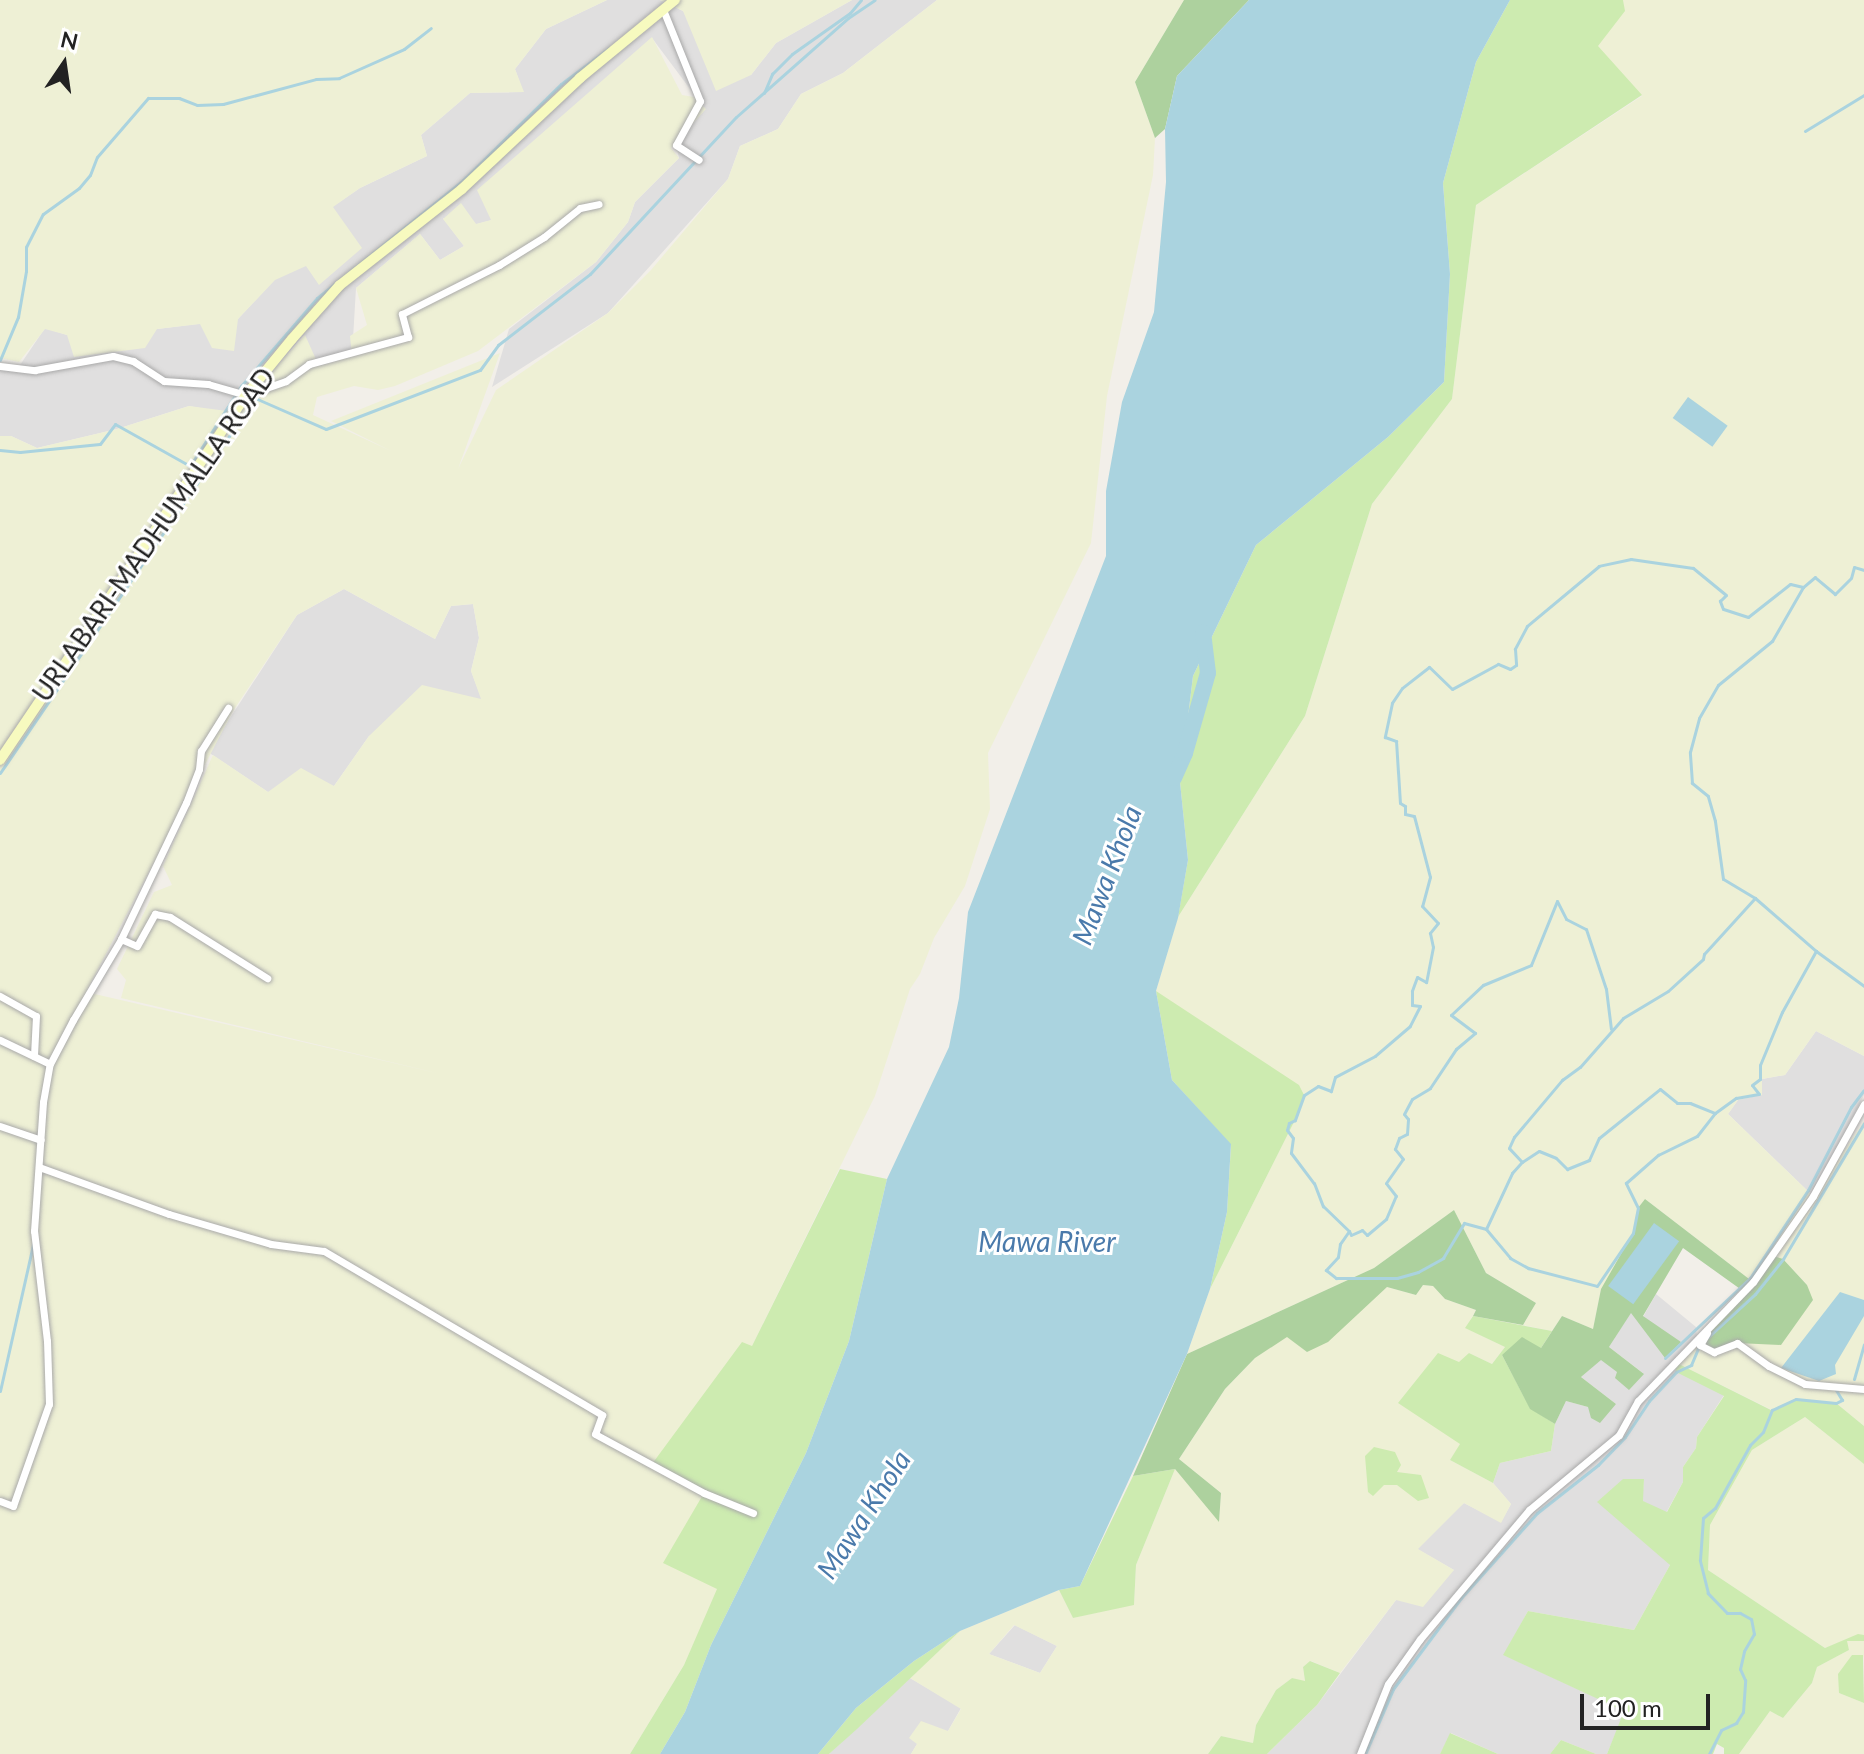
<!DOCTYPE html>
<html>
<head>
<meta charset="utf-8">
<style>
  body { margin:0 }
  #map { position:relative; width:1864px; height:1754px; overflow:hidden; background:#f2efe9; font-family:Lato,sans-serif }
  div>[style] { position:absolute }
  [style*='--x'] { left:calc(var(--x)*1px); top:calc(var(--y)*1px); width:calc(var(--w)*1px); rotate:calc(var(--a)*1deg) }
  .residential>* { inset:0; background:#e0dfdf }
  .farmland>* { inset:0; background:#eef0d5 }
  .grass>* { inset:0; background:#cdebb0 }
  .forest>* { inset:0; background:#add19e }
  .water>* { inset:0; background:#aad3df; transform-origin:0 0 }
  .stream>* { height:3px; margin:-1.5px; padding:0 1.5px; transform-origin:1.5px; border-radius:1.5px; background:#aad3df }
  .river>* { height:16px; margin:-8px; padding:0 8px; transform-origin:8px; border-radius:8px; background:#aad3df }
  .roads { filter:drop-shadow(0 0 2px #a9a9a9) drop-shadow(0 0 2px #a9a9a9) }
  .minor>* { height:7px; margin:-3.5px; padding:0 3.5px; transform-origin:3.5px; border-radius:3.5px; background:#fff }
  .secondary>* { height:10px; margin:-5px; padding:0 5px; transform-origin:5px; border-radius:5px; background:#f7fabf }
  span { translate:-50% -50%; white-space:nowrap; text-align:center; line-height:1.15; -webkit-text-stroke:6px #fff; paint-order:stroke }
  .street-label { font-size:26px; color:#222 }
  .water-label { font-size:28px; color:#4a7aab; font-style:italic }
  .north { position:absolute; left:24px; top:24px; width:80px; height:80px; -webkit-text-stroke:6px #fff; paint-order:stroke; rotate:13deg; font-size:22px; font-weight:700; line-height:32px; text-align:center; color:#222 }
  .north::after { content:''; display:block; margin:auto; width:28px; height:36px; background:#222; clip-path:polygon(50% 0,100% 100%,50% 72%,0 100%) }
  .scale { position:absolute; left:1580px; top:1694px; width:130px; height:36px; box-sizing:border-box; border:4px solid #222; border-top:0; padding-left:10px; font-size:24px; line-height:28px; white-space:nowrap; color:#222; -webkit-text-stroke:6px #fff; paint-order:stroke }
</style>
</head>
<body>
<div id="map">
  <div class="residential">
    <div style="clip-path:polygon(607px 0,660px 0,683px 11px,751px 75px,776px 43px,852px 0,937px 0,843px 73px,801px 94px,778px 129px,740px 146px,728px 179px,608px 313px,492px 387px,509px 329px,596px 262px,628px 222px,635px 202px,679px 158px,676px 145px,705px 109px,652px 38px,492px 220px,477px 224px,443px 218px,464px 246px,440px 260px,420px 234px,356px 288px,352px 356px,319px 367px,304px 335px,233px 414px,189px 406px,117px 429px,37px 448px,11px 436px,0 436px,0 368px,18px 368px,45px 328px,67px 335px,157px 329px,238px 319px,275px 279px,306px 265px,319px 284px,332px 207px,360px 188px,427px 156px,421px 135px,470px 93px,523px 92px,515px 69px,546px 29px)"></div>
    <div style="clip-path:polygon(344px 589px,435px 639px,451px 606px,473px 604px,479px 638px,471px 671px,482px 700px,369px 736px,334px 786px,268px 792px,208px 752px,297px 615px)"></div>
    <div style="clip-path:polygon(1816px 1031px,1864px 1056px,1864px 1095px,1813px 1196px,1728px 1114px,1738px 1100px,1759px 1087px,1762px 1079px,1785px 1075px)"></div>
    <div style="clip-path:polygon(1656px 1294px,1696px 1327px,1697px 1338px,1675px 1361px,1724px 1395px,1697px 1437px,1696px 1448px,1683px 1467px,1683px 1482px,1666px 1513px,1642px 1501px,1644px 1480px,1623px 1479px,1670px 1565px,1634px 1630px,1528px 1611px,1504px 1655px,1625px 1711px,1607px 1754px,1596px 1754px,1561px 1740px,1550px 1754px,1498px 1754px,1451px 1733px,1440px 1754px,1267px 1754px,1317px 1705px,1396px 1600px,1454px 1570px,1417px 1549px,1458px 1508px,1464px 1503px,1501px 1522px,1511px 1504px,1493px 1483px,1500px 1463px,1551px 1451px,1555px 1424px,1566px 1401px,1588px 1407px,1616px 1404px,1581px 1377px,1601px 1359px,1618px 1372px,1643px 1373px,1609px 1347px,1631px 1312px,1643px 1317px)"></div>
    <div style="clip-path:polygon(1015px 1625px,1057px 1646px,1040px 1673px,989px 1654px)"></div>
    <div style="clip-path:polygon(910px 1678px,961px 1708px,948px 1731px,917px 1744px,911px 1754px,829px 1754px)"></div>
  </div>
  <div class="farmland">
    <div style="clip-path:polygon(0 0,607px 0,546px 29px,515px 69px,524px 92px,470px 93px,421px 135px,427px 156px,360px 188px,333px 207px,362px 248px,319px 285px,306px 266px,275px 280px,238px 319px,234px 351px,212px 348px,200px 324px,157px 329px,145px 348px,74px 357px,67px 335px,45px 329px,19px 362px,0 358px)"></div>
    <div style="clip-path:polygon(660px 0,852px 0,776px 43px,751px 75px,716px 91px,683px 11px)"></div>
    <div style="clip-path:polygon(evenodd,937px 0,1184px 0,1135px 82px,1155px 138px,1153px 175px,1107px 396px,1091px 543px,988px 753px,990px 809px,965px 886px,934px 938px,920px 974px,910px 989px,875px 1096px,752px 1346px,704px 1493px,718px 1589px,684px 1665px,630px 1754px,0 1754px,0 436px,11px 436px,37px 448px,117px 429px,189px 406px,227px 411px,259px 395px,260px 385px,305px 335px,319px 366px,352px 356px,350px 336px,367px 325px,356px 288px,420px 234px,440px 260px,464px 246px,443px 219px,461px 203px,476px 224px,491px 220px,477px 190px,652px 37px,682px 95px,694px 97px,706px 109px,671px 148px,679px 158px,635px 202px,628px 222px,596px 262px,478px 351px,395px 386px,378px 390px,354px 386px,317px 397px,313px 415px,391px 451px,331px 421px,500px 353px,458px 469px,496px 390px,608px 313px,651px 270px,728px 179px,740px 146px,778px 129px,801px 94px,843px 73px,937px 0,344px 589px,435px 639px,451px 606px,473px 604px,479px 638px,471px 671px,481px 699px,422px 685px,369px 736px,334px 786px,301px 768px,268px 792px,213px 755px,163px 866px,172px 885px,154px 892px,117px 969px,126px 980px,121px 998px,441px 1074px,86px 992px,233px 711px,297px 615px,344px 589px)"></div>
    <div style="clip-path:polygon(1623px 0,1864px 0,1864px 1056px,1816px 1031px,1785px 1075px,1762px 1079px,1762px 1095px,1738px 1100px,1728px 1114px,1813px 1196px,1864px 1121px,1864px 1426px,1836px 1403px,1796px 1399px,1772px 1410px,1675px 1362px,1697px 1338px,1807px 1285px,1783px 1259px,1753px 1282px,1645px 1199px,1638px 1208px,1633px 1233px,1601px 1289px,1593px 1329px,1562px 1316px,1552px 1331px,1523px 1325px,1536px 1303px,1486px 1273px,1454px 1210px,1374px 1268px,1187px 1354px,1210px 1289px,1295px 1120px,1156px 991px,1178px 917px,1305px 716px,1372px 504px,1452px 399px,1476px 205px,1642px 96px,1597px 46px,1624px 11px)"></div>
    <div style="clip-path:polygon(evenodd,1423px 1285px,1433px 1286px,1445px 1299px,1476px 1310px,1466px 1328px,1505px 1347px,1492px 1364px,1469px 1353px,1461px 1444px,1450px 1460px,1493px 1483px,1511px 1504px,1501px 1523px,1464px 1503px,1418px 1549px,1454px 1570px,1423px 1607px,1396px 1600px,1340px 1673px,1311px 1661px,1303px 1667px,1305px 1682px,1292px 1678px,1276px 1690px,1256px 1725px,1253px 1743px,1221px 1736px,1208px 1754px,911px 1754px,917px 1744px,909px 1738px,921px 1721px,948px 1731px,961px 1709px,910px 1678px,960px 1631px,1059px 1590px,1073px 1618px,1134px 1604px,1136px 1565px,1175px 1469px,1219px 1521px,1221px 1493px,1179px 1459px,1225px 1389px,1255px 1358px,1287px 1336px,1307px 1352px,1387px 1287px,1416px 1295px,1423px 1285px,1014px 1625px,1057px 1646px,1040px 1673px,989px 1654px,1014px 1625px)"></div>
    <div style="clip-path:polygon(1805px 1417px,1864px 1464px,1864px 1635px,1825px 1648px,1708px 1570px,1710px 1525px,1752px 1450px)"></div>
    <div style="clip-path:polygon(1846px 1641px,1864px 1641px,1864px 1660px,1863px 1655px,1839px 1693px,1864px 1703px,1864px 1754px,1739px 1754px,1770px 1711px,1783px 1718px,1812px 1683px,1817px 1667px,1849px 1650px)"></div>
  </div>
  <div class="grass">
    <div style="clip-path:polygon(1510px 0,1623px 0,1625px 11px,1598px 46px,1642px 95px,1476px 205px,1452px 399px,1372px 504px,1305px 716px,1178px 917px,1188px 860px,1180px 782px,1193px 676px,1256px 545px,1388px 437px,1444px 382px,1450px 274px,1443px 183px,1476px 62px)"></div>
    <div style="clip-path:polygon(1156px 991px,1299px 1085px,1304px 1095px,1295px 1120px,1210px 1289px,1227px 1212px,1231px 1145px,1172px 1080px)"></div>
    <div style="clip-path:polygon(840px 1169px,887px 1179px,849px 1341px,806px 1453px,711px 1645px,685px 1712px,660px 1754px,630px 1754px,684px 1665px,717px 1589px,663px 1563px,704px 1493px,652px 1464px,742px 1342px,752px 1346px)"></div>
    <div style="clip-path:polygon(1473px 1316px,1552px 1331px,1541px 1348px,1502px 1355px,1530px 1408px,1555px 1424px,1551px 1451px,1500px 1463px,1493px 1483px,1450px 1460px,1460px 1444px,1398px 1403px,1438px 1353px,1459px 1362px,1469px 1353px,1492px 1364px,1505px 1347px,1465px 1328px)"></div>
    <div style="clip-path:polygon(1675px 1362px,1771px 1410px,1796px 1399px,1836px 1403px,1864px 1426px,1864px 1464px,1805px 1417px,1752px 1450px,1710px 1525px,1708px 1570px,1825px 1648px,1858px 1634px,1864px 1635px,1864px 1641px,1847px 1641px,1849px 1650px,1817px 1667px,1812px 1683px,1783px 1718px,1770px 1711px,1739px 1754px,1724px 1754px,1724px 1748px,1717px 1744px,1713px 1754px,1607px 1754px,1624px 1711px,1503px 1655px,1528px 1611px,1634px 1630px,1670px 1565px,1597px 1502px,1623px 1479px,1644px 1479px,1643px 1501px,1667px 1512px,1683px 1482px,1683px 1467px,1696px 1448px,1697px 1437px,1724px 1396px,1676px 1372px)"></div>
    <div style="clip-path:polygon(1374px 1447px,1395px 1452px,1401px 1465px,1397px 1472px,1421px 1475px,1429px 1498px,1418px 1501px,1397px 1485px,1384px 1485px,1373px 1496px,1368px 1492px,1365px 1456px)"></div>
    <div style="clip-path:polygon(1175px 1469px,1136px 1565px,1134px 1605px,1073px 1618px,1059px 1590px,1080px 1586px,1133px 1476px)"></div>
    <div style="clip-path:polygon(960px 1631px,857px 1729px,829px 1754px,818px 1754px,856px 1708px,914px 1661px)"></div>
    <div style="clip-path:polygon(1852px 1655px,1863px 1655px,1864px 1703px,1839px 1693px,1838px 1674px)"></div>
    <div style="clip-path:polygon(1310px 1661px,1340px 1673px,1317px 1705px,1267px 1754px,1208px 1754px,1221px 1736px,1253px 1743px,1256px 1725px,1276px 1690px,1292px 1678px,1305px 1681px,1303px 1667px)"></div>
    <div style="clip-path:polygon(1450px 1733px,1498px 1754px,1440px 1754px)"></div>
    <div style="clip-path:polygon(1561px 1740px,1596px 1754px,1550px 1754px)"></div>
  </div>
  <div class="forest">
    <div style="clip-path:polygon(1184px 0,1249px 0,1177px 76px,1165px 129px,1155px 138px,1135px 82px)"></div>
    <div style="clip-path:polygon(1645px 1199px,1753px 1282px,1773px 1256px,1783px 1259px,1807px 1285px,1813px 1300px,1781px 1345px,1737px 1343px,1714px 1352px,1700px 1345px,1714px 1322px,1743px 1291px,1683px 1248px,1643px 1316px,1681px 1342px,1665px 1358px,1631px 1313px,1609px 1347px,1644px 1374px,1629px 1390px,1615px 1378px,1617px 1372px,1601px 1360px,1581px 1377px,1616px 1404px,1600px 1423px,1591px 1418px,1588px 1407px,1566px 1401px,1555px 1424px,1530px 1409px,1502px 1355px,1522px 1337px,1541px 1348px,1562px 1316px,1593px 1329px,1601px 1289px,1633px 1233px,1638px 1208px)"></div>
    <div style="clip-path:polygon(1454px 1210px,1486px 1273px,1536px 1303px,1523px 1325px,1473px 1316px,1476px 1310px,1445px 1299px,1433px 1286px,1423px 1285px,1416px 1295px,1387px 1287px,1328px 1342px,1307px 1352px,1287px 1337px,1255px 1358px,1225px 1389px,1179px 1459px,1221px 1493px,1219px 1522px,1175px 1469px,1133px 1476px,1187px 1354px,1374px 1268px)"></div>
  </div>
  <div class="water">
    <div style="clip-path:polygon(1249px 0,1510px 0,1476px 62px,1443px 183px,1450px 274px,1444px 382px,1388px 437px,1256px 545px,1193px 676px,1180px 782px,1188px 860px,1178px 918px,1156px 991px,1172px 1080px,1231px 1144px,1227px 1212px,1210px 1289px,1187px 1354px,1080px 1586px,1059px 1590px,960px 1631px,914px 1661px,856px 1708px,818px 1754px,660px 1754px,685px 1712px,711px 1645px,806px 1453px,849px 1341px,887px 1179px,949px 1047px,959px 998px,968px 912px,1106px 556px,1106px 491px,1122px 402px,1154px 312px,1166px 182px,1165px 129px,1177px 76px)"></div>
    <div style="left:1688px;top:397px;width:49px;height:26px;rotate:36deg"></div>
    <div style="left:1654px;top:1223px;width:31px;height:78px;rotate:36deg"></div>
    <div style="clip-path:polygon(1840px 1292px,1864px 1300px,1864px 1316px,1835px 1365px,1836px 1374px,1819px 1381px,1781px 1368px)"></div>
  </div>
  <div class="stream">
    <div style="--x:764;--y:93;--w:21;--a:-67"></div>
    <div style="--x:772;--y:74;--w:28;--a:-45"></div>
    <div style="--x:792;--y:54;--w:71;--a:-35.3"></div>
    <div style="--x:850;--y:13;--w:17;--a:-50"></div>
    <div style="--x:1805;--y:131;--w:69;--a:-31.4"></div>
    <div style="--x:0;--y:360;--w:47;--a:-67.3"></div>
    <div style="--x:18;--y:317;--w:47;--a:-80.1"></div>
    <div style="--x:26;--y:271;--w:24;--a:-90"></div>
    <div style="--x:26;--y:247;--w:37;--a:-63"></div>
    <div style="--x:43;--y:214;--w:44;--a:-35.8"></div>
    <div style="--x:79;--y:188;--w:17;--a:-50"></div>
    <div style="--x:90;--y:175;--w:19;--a:-69"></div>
    <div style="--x:97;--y:157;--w:78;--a:-49.2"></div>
    <div style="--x:148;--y:98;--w:31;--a:0"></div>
    <div style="--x:179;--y:98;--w:19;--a:21"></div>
    <div style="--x:197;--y:105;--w:26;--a:-2"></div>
    <div style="--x:223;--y:104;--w:96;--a:-15"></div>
    <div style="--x:316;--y:79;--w:23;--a:-2"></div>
    <div style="--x:339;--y:78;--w:71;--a:-24"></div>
    <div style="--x:404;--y:49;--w:34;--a:-38"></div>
    <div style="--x:0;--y:450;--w:20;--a:6"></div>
    <div style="--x:20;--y:452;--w:80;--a:-5.7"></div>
    <div style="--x:100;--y:444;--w:25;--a:-53"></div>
    <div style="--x:115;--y:424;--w:86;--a:29.2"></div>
    <div style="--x:190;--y:466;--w:95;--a:-57.5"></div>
    <div style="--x:241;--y:386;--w:116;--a:-49.2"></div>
    <div style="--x:317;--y:298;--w:188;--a:-38.9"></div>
    <div style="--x:463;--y:180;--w:137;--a:-44.4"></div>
    <div style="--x:561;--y:84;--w:60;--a:-36.9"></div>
    <div style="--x:1864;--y:570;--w:10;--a:-163"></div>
    <div style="--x:1854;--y:567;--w:11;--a:105"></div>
    <div style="--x:1851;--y:578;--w:23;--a:135"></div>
    <div style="--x:1835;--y:594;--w:26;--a:-140"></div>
    <div style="--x:1815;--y:577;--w:16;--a:140"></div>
    <div style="--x:1803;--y:587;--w:13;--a:-167"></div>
    <div style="--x:1790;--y:584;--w:53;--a:141.8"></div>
    <div style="--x:1748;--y:617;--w:26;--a:-162"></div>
    <div style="--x:1723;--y:609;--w:9;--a:-111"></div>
    <div style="--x:1720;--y:601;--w:8;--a:-45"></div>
    <div style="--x:1726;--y:595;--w:43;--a:-140.7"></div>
    <div style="--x:1693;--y:568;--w:63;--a:-171.7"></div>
    <div style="--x:1631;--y:559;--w:33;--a:168"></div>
    <div style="--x:1599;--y:566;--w:94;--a:140.2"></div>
    <div style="--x:1527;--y:626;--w:26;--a:118"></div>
    <div style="--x:1515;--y:649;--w:16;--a:86"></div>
    <div style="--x:1516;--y:665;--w:7;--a:146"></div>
    <div style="--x:1510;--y:669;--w:13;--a:-157"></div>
    <div style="--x:1498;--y:664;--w:52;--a:151.5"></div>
    <div style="--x:1452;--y:689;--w:32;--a:-136"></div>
    <div style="--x:1429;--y:667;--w:34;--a:142"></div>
    <div style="--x:1402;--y:688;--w:18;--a:124"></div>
    <div style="--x:1392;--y:703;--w:35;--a:102"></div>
    <div style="--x:1385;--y:737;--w:12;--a:20"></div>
    <div style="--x:1396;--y:741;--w:62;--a:86.3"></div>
    <div style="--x:1400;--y:803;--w:6;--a:31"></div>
    <div style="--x:1405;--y:806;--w:8;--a:90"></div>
    <div style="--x:1405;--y:814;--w:9;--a:13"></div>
    <div style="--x:1414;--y:816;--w:63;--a:75.3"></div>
    <div style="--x:1430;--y:877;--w:30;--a:105"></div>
    <div style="--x:1422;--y:906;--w:23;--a:47"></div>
    <div style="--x:1438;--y:923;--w:13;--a:129"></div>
    <div style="--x:1430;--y:933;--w:14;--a:78"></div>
    <div style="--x:1433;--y:947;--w:36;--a:101"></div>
    <div style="--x:1426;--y:982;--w:10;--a:-151"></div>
    <div style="--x:1417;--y:977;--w:15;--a:110"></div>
    <div style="--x:1412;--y:991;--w:14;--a:90"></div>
    <div style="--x:1412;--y:1005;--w:8;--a:7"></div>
    <div style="--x:1420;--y:1006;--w:22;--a:117"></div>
    <div style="--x:1410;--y:1026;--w:46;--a:139.4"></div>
    <div style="--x:1375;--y:1056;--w:45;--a:152.3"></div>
    <div style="--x:1335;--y:1077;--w:15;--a:106"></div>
    <div style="--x:1331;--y:1091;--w:14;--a:-159"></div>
    <div style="--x:1318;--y:1086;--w:17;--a:147"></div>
    <div style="--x:1304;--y:1095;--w:27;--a:110"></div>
    <div style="--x:1295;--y:1120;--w:7;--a:153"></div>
    <div style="--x:1289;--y:1123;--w:7;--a:106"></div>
    <div style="--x:1287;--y:1130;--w:10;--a:53"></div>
    <div style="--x:1293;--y:1138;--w:15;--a:98"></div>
    <div style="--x:1291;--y:1153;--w:38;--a:53"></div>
    <div style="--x:1314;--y:1183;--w:25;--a:69"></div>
    <div style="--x:1323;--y:1206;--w:36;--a:44"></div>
    <div style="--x:1349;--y:1231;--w:16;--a:125"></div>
    <div style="--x:1340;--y:1244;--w:13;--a:99"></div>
    <div style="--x:1338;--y:1257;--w:18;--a:133"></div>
    <div style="--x:1326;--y:1270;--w:13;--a:39"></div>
    <div style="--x:1336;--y:1278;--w:61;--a:0"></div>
    <div style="--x:1397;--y:1278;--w:22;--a:-16"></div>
    <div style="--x:1418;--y:1272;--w:29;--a:-29"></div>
    <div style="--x:1443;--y:1258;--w:41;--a:-59"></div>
    <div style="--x:1464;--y:1223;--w:23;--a:15"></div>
    <div style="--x:1486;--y:1229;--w:62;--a:-65.1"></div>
    <div style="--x:1512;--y:1173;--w:15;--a:-48"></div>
    <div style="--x:1522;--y:1162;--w:20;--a:-33"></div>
    <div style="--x:1539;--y:1151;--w:18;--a:22"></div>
    <div style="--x:1556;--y:1158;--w:16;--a:45"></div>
    <div style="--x:1567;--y:1169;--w:24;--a:-22"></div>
    <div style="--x:1589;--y:1160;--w:24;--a:-66"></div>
    <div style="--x:1599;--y:1138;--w:78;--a:-38.8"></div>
    <div style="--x:1660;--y:1089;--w:22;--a:39"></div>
    <div style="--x:1677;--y:1103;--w:13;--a:0"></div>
    <div style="--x:1690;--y:1103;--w:27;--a:22"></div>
    <div style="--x:1715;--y:1113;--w:26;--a:-36"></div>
    <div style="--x:1736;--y:1098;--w:23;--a:-10"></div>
    <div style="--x:1759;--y:1094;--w:11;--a:-128"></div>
    <div style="--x:1752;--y:1085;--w:10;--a:-37"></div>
    <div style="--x:1760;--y:1079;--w:14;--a:-90"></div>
    <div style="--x:1760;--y:1065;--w:57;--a:-67.5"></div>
    <div style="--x:1782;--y:1012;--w:70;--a:-60.9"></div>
    <div style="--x:1816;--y:951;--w:59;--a:36.1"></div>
    <div style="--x:0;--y:773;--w:453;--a:-55.8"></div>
    <div style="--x:255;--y:398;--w:77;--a:23.6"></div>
    <div style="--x:326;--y:429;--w:165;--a:-21"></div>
    <div style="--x:480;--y:370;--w:31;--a:-54"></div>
    <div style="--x:498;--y:345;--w:116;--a:-37.7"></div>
    <div style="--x:590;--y:274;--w:214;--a:-47.1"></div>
    <div style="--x:736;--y:117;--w:149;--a:-41.5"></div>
    <div style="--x:848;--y:18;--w:32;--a:-34"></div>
    <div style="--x:1755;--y:898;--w:37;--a:-149"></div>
    <div style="--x:1723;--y:879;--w:59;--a:-97.9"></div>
    <div style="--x:1715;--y:821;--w:26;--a:-106"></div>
    <div style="--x:1708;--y:796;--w:21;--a:-141"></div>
    <div style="--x:1692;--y:783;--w:31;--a:-94"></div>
    <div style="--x:1690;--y:752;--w:35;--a:-75"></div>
    <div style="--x:1699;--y:718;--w:38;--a:-60"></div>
    <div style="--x:1718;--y:685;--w:70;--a:-39.2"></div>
    <div style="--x:1772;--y:641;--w:62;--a:-60.1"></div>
    <div style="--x:1522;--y:1162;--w:19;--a:-133"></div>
    <div style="--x:1509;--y:1148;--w:12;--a:-66"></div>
    <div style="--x:1514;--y:1137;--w:75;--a:-49.9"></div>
    <div style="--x:1562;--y:1080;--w:22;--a:-36"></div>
    <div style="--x:1580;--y:1067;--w:65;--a:-48.7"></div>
    <div style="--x:1623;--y:1018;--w:52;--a:-31"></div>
    <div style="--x:1668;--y:991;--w:47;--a:-42.4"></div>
    <div style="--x:1703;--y:959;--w:5;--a:-79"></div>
    <div style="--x:1704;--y:954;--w:76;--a:-47.7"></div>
    <div style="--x:1755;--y:898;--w:81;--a:41"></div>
    <div style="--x:1486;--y:1229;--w:38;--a:50"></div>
    <div style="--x:1510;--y:1258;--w:21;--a:29"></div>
    <div style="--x:1528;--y:1268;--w:71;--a:14.6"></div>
    <div style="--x:1597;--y:1286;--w:64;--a:-55.8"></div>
    <div style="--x:1633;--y:1233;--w:25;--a:-79"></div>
    <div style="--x:1638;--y:1208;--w:28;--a:-116"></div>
    <div style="--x:1626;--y:1183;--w:43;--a:-41.2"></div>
    <div style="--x:1658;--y:1155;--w:43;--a:-26"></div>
    <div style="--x:1697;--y:1136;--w:29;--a:-52"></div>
    <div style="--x:1349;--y:1231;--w:4;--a:63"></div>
    <div style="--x:1351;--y:1235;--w:12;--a:-24"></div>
    <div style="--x:1362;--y:1230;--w:7;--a:45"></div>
    <div style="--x:1367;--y:1235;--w:25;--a:-40"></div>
    <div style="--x:1386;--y:1219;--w:25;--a:-67"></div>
    <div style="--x:1396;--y:1196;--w:16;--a:-128"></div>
    <div style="--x:1386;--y:1183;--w:29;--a:-55"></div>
    <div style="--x:1403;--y:1159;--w:13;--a:-129"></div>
    <div style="--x:1395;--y:1149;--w:12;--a:-70"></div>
    <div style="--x:1399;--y:1138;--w:9;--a:-27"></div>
    <div style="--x:1407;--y:1134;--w:15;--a:-86"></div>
    <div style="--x:1408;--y:1119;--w:6;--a:-129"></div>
    <div style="--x:1404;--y:1114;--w:17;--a:-62"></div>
    <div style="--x:1412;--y:1099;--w:21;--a:-31"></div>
    <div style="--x:1430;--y:1088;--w:47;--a:-56.3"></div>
    <div style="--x:1456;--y:1049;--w:25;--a:-40"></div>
    <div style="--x:1475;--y:1033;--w:30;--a:-143"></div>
    <div style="--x:1451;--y:1015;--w:44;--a:-43.2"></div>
    <div style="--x:1483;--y:985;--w:52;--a:-22.6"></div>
    <div style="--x:1531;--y:965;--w:69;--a:-67.9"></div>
    <div style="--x:1557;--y:901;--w:20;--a:63"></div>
    <div style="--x:1566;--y:919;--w:22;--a:27"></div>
    <div style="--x:1586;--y:929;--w:63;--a:71.6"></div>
    <div style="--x:1606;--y:989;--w:40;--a:82.9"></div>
    <div style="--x:1707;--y:1338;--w:65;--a:-42.5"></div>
    <div style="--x:1755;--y:1294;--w:45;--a:-51.3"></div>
    <div style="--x:1783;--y:1259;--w:158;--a:-59.2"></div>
    <div style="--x:1665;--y:1358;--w:117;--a:-43.3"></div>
    <div style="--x:1750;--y:1278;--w:105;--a:-56.6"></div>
    <div style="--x:1808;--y:1190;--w:93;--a:-62.6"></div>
    <div style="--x:1851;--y:1107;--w:21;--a:-53"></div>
    <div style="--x:1854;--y:1379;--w:36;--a:-74"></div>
    <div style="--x:0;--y:1391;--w:151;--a:-77.3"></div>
    <div style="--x:1365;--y:1754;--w:71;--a:-66.7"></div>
    <div style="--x:1393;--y:1689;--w:114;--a:-53.2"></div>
    <div style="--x:1461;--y:1598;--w:114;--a:-48.2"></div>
    <div style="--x:1537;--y:1513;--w:78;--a:-38.2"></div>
    <div style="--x:1598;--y:1465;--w:39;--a:-46"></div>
    <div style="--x:1625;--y:1437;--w:43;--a:-56.3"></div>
    <div style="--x:1649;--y:1401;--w:40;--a:-47"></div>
    <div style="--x:1676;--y:1372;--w:17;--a:-25"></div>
    <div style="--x:1691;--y:1365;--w:21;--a:-67"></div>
    <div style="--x:1709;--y:1754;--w:27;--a:-63"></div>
    <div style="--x:1721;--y:1730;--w:17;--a:-25"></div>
    <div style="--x:1736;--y:1723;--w:13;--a:-58"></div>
    <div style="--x:1743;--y:1712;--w:32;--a:-86"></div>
    <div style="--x:1745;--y:1680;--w:12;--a:-114"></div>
    <div style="--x:1740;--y:1669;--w:18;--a:-77"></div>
    <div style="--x:1744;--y:1651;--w:20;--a:-60"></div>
    <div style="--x:1754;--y:1634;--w:15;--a:-101"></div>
    <div style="--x:1751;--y:1619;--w:13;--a:-151"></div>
    <div style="--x:1740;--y:1613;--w:13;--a:180"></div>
    <div style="--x:1727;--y:1613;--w:28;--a:-134"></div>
    <div style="--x:1708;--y:1593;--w:34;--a:-104"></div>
    <div style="--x:1700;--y:1560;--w:42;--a:-85.9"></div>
    <div style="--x:1703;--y:1518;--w:16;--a:-40"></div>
    <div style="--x:1715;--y:1508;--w:72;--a:-60.9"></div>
    <div style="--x:1750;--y:1445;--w:18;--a:-45"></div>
    <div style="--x:1763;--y:1432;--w:24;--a:-68"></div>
    <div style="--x:1772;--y:1410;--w:26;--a:-25"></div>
    <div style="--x:1796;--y:1399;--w:40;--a:5.7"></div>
    <div style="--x:1836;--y:1403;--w:7;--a:-27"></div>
    <div style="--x:1842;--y:1400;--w:12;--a:-121"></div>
  </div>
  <div class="river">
    <div style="--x:1174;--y:778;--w:27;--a:-66"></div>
    <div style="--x:1185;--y:753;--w:83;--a:-74"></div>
    <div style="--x:1208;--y:673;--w:41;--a:-97"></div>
  </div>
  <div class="roads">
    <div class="minor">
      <div style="--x:664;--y:12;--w:96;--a:68"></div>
      <div style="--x:700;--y:101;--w:50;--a:118.6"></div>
      <div style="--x:676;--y:145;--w:27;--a:33"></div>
      <div style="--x:0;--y:366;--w:35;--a:7"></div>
      <div style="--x:35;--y:370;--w:79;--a:-10.2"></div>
      <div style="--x:113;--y:356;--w:21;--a:14"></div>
      <div style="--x:133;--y:361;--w:37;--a:33"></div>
      <div style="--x:164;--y:381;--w:44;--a:3.9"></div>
      <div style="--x:208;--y:384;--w:40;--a:16"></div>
      <div style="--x:246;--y:395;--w:42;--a:-19.3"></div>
      <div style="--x:286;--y:381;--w:29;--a:-36"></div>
      <div style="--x:309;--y:364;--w:103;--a:-15.3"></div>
      <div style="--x:408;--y:337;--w:24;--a:-105"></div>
      <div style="--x:402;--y:314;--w:109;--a:-26.8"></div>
      <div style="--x:499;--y:265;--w:53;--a:-31.9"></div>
      <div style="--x:544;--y:237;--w:46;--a:-38.9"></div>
      <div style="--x:580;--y:208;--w:19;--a:-12"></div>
      <div style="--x:121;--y:939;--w:151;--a:-64.5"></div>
      <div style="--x:186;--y:803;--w:36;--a:-69"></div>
      <div style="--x:199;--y:769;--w:18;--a:-84"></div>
      <div style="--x:201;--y:751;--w:51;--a:-57.9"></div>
      <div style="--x:0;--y:996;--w:41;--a:29.1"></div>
      <div style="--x:36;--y:1016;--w:40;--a:92.9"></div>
      <div style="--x:0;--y:1040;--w:55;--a:25.6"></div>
      <div style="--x:0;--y:1126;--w:43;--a:18.9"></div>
      <div style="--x:39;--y:1167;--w:138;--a:19.9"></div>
      <div style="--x:169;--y:1214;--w:106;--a:16.4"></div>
      <div style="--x:271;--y:1244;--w:53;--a:7.5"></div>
      <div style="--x:324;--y:1251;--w:323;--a:30.5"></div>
      <div style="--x:602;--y:1415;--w:20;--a:110"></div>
      <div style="--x:595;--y:1434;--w:124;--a:28.4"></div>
      <div style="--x:704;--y:1493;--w:53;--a:22.2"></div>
      <div style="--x:1707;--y:1333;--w:14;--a:120"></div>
      <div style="--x:1700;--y:1345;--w:16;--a:27"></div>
      <div style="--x:1714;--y:1352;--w:25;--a:-21"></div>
      <div style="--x:1737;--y:1343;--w:39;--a:36"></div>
      <div style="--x:1769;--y:1366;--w:40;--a:26.6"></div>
      <div style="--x:1805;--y:1384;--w:59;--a:4.8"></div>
      <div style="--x:0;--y:1501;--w:14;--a:21"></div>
      <div style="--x:13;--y:1506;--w:108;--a:-70.6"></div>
      <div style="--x:49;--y:1404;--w:63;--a:-91.8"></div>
      <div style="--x:47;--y:1341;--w:111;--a:-96.7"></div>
      <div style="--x:34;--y:1231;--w:129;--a:-86"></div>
      <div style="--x:43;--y:1102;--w:39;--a:-80"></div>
      <div style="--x:50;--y:1064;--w:50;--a:-62.4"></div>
      <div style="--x:73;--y:1020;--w:94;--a:-59.3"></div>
      <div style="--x:121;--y:939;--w:17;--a:24"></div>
      <div style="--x:137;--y:946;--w:37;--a:-61"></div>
      <div style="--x:155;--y:914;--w:15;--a:11"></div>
      <div style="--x:170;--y:917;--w:115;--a:32.2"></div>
      <div style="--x:1360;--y:1754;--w:75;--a:-68.2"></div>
      <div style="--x:1388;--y:1684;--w:55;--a:-54.6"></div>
      <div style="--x:1420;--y:1639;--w:169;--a:-49.8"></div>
      <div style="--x:1529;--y:1510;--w:117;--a:-39.8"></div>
      <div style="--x:1619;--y:1435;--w:39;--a:-61"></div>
      <div style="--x:1638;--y:1401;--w:165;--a:-46"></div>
      <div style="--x:1753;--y:1282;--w:105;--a:-55.1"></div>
      <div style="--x:1813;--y:1196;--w:105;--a:-61"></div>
    </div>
    <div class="secondary">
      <div style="--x:0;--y:760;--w:440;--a:-56"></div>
      <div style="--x:246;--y:395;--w:72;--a:-50.6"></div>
      <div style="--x:292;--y:339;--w:72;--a:-48.4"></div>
      <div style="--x:340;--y:285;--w:155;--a:-38.2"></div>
      <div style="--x:462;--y:189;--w:162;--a:-43.2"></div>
      <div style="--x:580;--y:78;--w:123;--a:-39.4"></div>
    </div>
  </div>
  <div class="street-label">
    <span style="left:154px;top:535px;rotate:-55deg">URLABARI-MADHUMALLA ROAD</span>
  </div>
  <div class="water-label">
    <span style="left:1106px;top:875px;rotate:-69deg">Mawa Khola</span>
    <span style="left:1047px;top:1241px">Mawa River</span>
    <span style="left:863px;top:1514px;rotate:-57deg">Mawa Khola</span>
  </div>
  <div class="north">N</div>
  <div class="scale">100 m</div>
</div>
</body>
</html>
